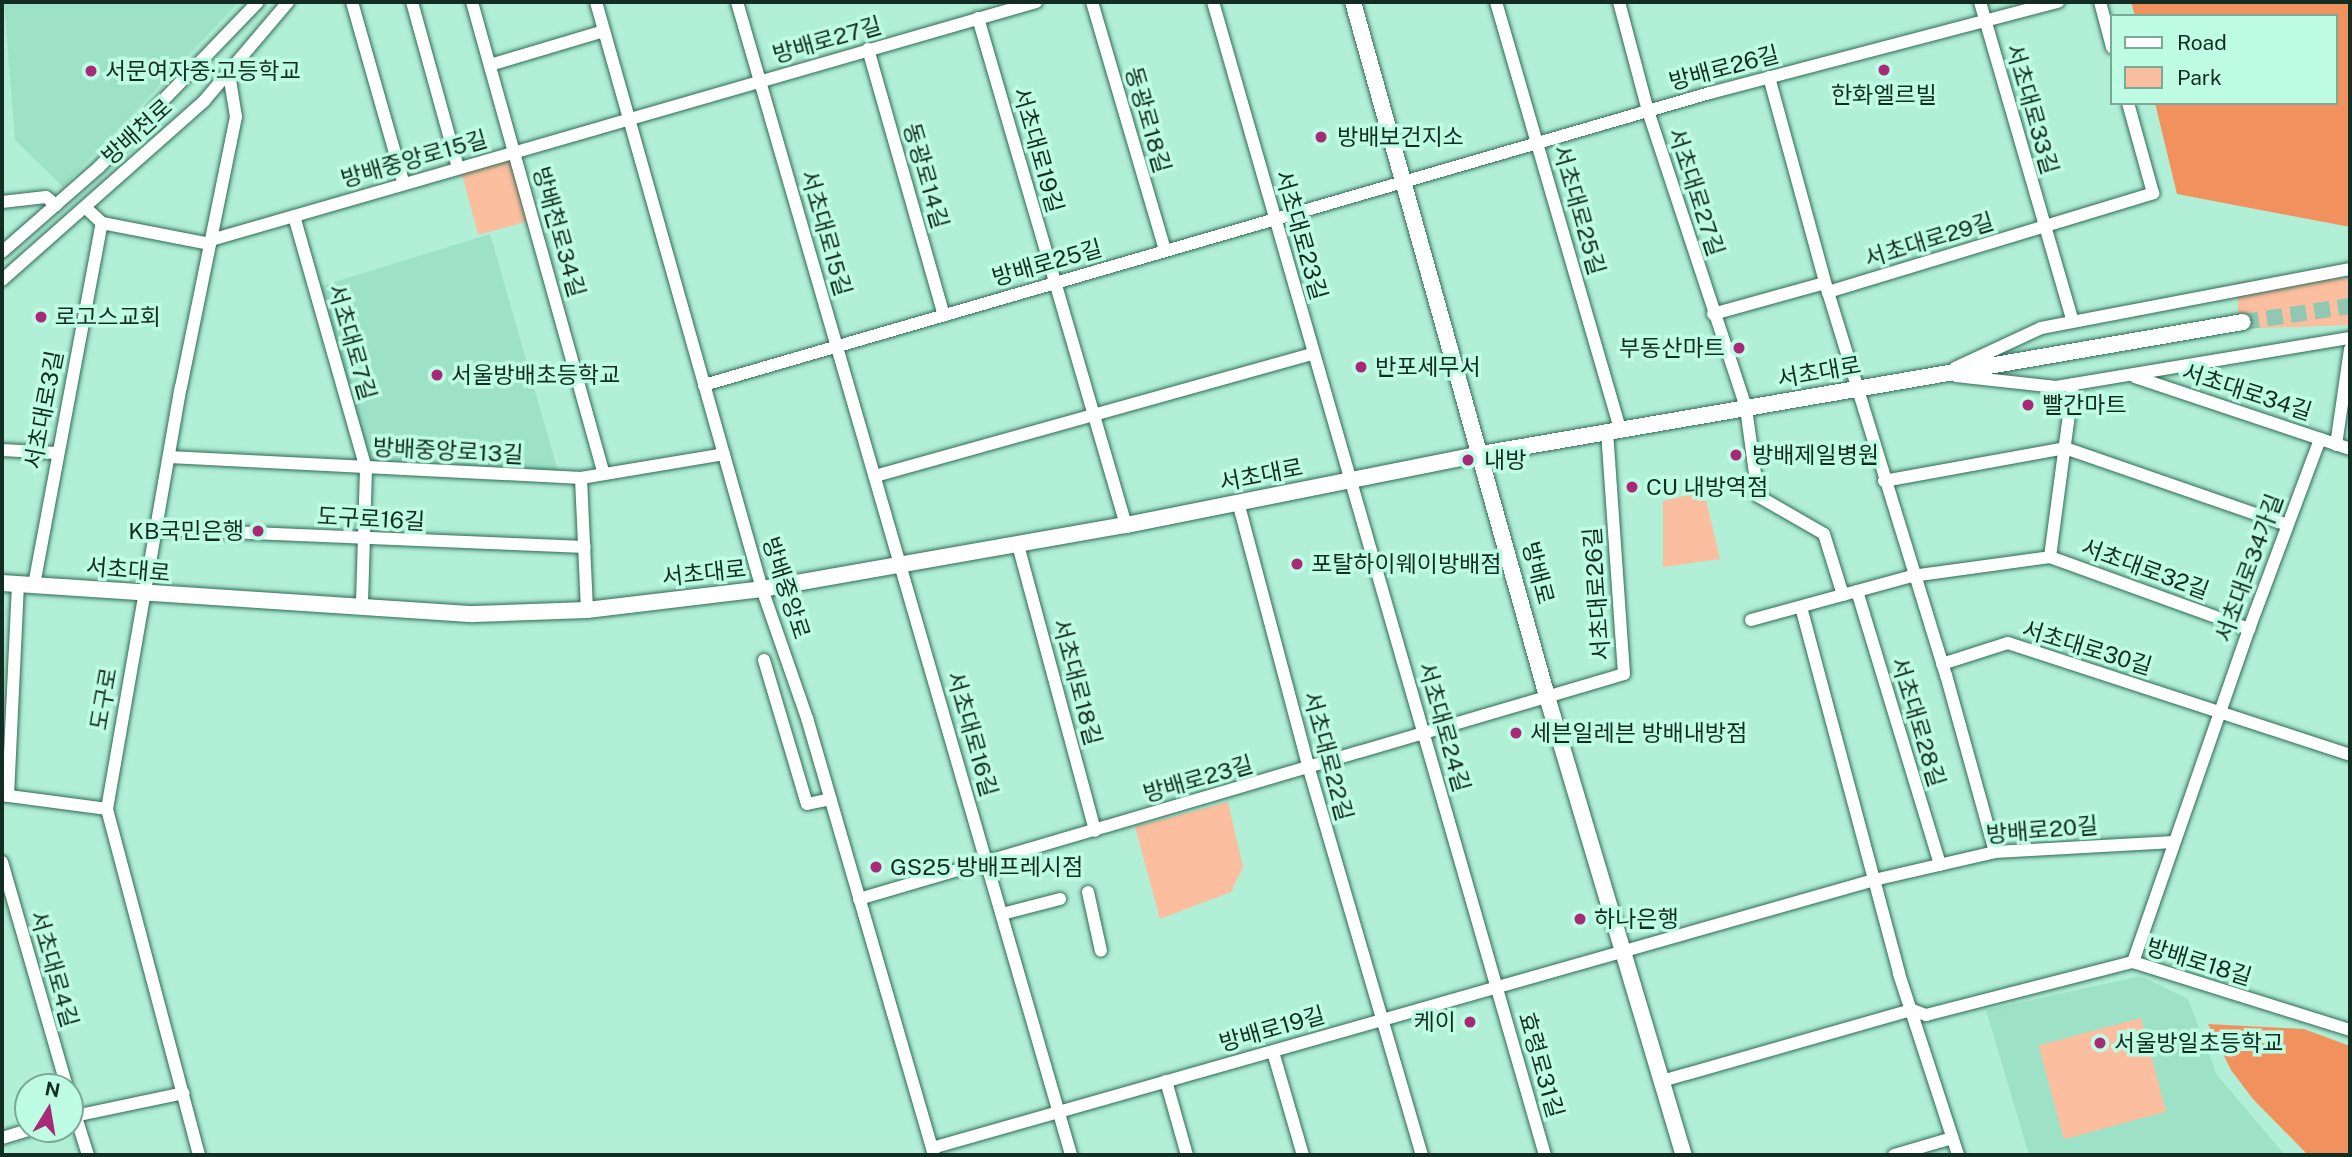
<!DOCTYPE html>
<html>
<head>
<meta charset="utf-8">
<style>
  body { margin:0 }
  #map { position:relative; width:2352px; height:1157px; overflow:hidden; background:#b1efd6; font-family:"Public Sans","Noto Sans KR",sans-serif }
  div>[style] { position:absolute }
  [style*='--x'] { left:calc(var(--x)*1px); top:calc(var(--y)*1px); width:calc(var(--w)*1px); rotate:calc(var(--a)*1deg) }
  .built>* { inset:0; background:#9de2c7 }
  .green>* { inset:0; background:#fbbe9f; transform-origin:0 0 }
  .forest>* { inset:0; background:#f1915e }
  .major-tunnel>* { height:16px; margin-top:-8px; transform-origin:0; background:repeating-linear-gradient(90deg,#92c8b2 0 16px,transparent 0 24px) }
  .roads { filter:drop-shadow(0 0 2px #306b56) drop-shadow(0 0 2px #306b56) }
  .minor>* { height:12px; margin:-6px; padding:0 6px; transform-origin:6px; border-radius:6px; background:#fff }
  .major>* { height:16px; margin:-8px; padding:0 8px; transform-origin:8px; border-radius:8px; background:#fff }
  .dots>* { width:19px; height:19px; translate:-50% -50%; box-sizing:border-box; border:4px solid #befce3; border-radius:50% }
  span { translate:-50% -50%; white-space:nowrap; text-align:center; line-height:1.15; -webkit-text-stroke:7px #befce3; paint-order:stroke }
  .street-label { font-size:23px; color:#142d24 }
  .poi-label { font-size:23px; color:#142d24 }
  .left { translate:0 -50%; text-align:left }
  .right { translate:-100% -50%; text-align:right }
  .frame { position:absolute; inset:0; border:4px solid #142d24; pointer-events:none }
  .legend { position:absolute; left:2110px; top:14px; width:228px; height:91px; box-sizing:border-box; background:#befce3; border:2px solid #7aa997; margin:0; padding:9px 12px; list-style:none; font-size:21px; color:#142d24 }
  .legend li { display:flex; align-items:center; gap:14px; height:35px }
  .legend b { width:35px; border:2px solid #7aa997 }
  .north { position:absolute; left:14px; top:1073px; width:70px; height:70px; box-sizing:border-box; background:#befce3; border:2px solid #7aa997; border-radius:50%; rotate:11deg; font-size:19px; font-weight:700; line-height:28px; text-align:center; color:#142d24 }
  .north::after { content:''; display:block; margin:auto; width:24px; height:32px; background:#a82978; clip-path:polygon(50% 0,100% 100%,50% 72%,0 100%) }
</style>
</head>
<body>
<div id="map">
  <div class="built">
    <div style="clip-path:polygon(4px 2px,239px 2px,63px 187px,15px 140px)"></div>
    <div style="clip-path:polygon(490px 234px,558px 471px,370px 464px,318px 287px)"></div>
    <div style="clip-path:polygon(2141px 976px,2188px 999px,2217px 1075px,2285px 1155px,2029px 1155px,1986px 1010px)"></div>
  </div>
  <div class="green">
    <div style="left:513px;top:156px;width:67px;height:54px;rotate:75deg"></div>
    <div style="left:2348px;top:278px;width:47px;height:111px;rotate:88deg"></div>
    <div style="clip-path:polygon(1704px 491px,1720px 559px,1663px 567px,1663px 501px)"></div>
    <div style="clip-path:polygon(1228px 802px,1243px 867px,1231px 892px,1160px 919px,1135px 827px)"></div>
    <div style="left:2141px;top:1018px;width:97px;height:106px;rotate:75deg"></div>
  </div>
  <div class="forest">
    <div style="clip-path:polygon(2131px 2px,2350px 2px,2350px 227px,2177px 194px,2155px 103px,2336px 103px,2336px 16px,2135px 16px)"></div>
    <div style="clip-path:polygon(2208px 1024px,2304px 1029px,2350px 1046px,2350px 1155px,2308px 1155px,2253px 1099px,2231px 1070px)"></div>
  </div>
  <div class="major-tunnel">
    <div style="--x:2243;--y:322;--w:108;--a:-8.5"></div>
  </div>
  <div class="roads">
    <div class="minor">
      <div style="--x:352;--y:2;--w:189;--a:74.1"></div>
      <div style="--x:412;--y:2;--w:172;--a:74.5"></div>
      <div style="--x:472;--y:2;--w:490;--a:74.4"></div>
      <div style="--x:596;--y:2;--w:610;--a:74.21"></div>
      <div style="--x:762;--y:589;--w:137;--a:70.8"></div>
      <div style="--x:807;--y:718;--w:455;--a:73.8"></div>
      <div style="--x:737;--y:2;--w:1200;--a:73.84"></div>
      <div style="--x:1092;--y:2;--w:259;--a:73.6"></div>
      <div style="--x:1213;--y:2;--w:1200;--a:73.94"></div>
      <div style="--x:1496;--y:2;--w:446;--a:73.8"></div>
      <div style="--x:1619;--y:2;--w:113;--a:75.1"></div>
      <div style="--x:1648;--y:111;--w:313;--a:71.7"></div>
      <div style="--x:1746;--y:408;--w:89;--a:82.2"></div>
      <div style="--x:1758;--y:496;--w:76;--a:29.9"></div>
      <div style="--x:1824;--y:534;--w:64;--a:72.7"></div>
      <div style="--x:1980;--y:2;--w:333;--a:73.8"></div>
      <div style="--x:2100;--y:2;--w:47;--a:75.1"></div>
      <div style="--x:978;--y:18;--w:528;--a:73.73"></div>
      <div style="--x:868;--y:49;--w:277;--a:74.1"></div>
      <div style="--x:490;--y:65;--w:119;--a:-16.6"></div>
      <div style="--x:1769;--y:77;--w:223;--a:74.7"></div>
      <div style="--x:1828;--y:292;--w:401;--a:72.9"></div>
      <div style="--x:1946;--y:675;--w:184;--a:74.5"></div>
      <div style="--x:2;--y:202;--w:44;--a:-6.5"></div>
      <div style="--x:46;--y:197;--w:13;--a:39"></div>
      <div style="--x:294;--y:216;--w:262;--a:74.1"></div>
      <div style="--x:366;--y:468;--w:138;--a:91.7"></div>
      <div style="--x:102;--y:223;--w:110;--a:11"></div>
      <div style="--x:211;--y:240;--w:859;--a:-16.09"></div>
      <div style="--x:2;--y:252;--w:129;--a:-41.2"></div>
      <div style="--x:99;--y:167;--w:229;--a:-46.1"></div>
      <div style="--x:2;--y:280;--w:270;--a:-41.5"></div>
      <div style="--x:204;--y:101;--w:130;--a:-49.7"></div>
      <div style="--x:1828;--y:292;--w:340;--a:-16.9"></div>
      <div style="--x:2153;--y:193;--w:93;--a:-105.5"></div>
      <div style="--x:1713;--y:314;--w:116;--a:-15.5"></div>
      <div style="--x:1955;--y:368;--w:95;--a:-24.9"></div>
      <div style="--x:2041;--y:328;--w:315;--a:-10.8"></div>
      <div style="--x:1956;--y:376;--w:101;--a:6.3"></div>
      <div style="--x:2056;--y:387;--w:298;--a:-9.5"></div>
      <div style="--x:2135;--y:377;--w:227;--a:18.5"></div>
      <div style="--x:704;--y:385;--w:1048;--a:-16.19"></div>
      <div style="--x:1710;--y:93;--w:360;--a:-14.7"></div>
      <div style="--x:2336;--y:445;--w:97;--a:-81.7"></div>
      <div style="--x:2;--y:450;--w:55;--a:3.1"></div>
      <div style="--x:169;--y:457;--w:413;--a:2.9"></div>
      <div style="--x:581;--y:478;--w:145;--a:-9.5"></div>
      <div style="--x:875;--y:476;--w:455;--a:-15.6"></div>
      <div style="--x:581;--y:478;--w:132;--a:87.4"></div>
      <div style="--x:1884;--y:481;--w:184;--a:-10.3"></div>
      <div style="--x:2065;--y:448;--w:235;--a:19.1"></div>
      <div style="--x:1238;--y:502;--w:276;--a:75.1"></div>
      <div style="--x:1309;--y:769;--w:402;--a:73.7"></div>
      <div style="--x:156;--y:529;--w:429;--a:2.4"></div>
      <div style="--x:1018;--y:545;--w:296;--a:74.9"></div>
      <div style="--x:2050;--y:557;--w:174;--a:-82.4"></div>
      <div style="--x:34;--y:585;--w:368;--a:-79.4"></div>
      <div style="--x:102;--y:223;--w:21;--a:-137"></div>
      <div style="--x:1857;--y:591;--w:286;--a:73.1"></div>
      <div style="--x:1801;--y:607;--w:380;--a:75"></div>
      <div style="--x:1899;--y:974;--w:190;--a:71.9"></div>
      <div style="--x:1751;--y:620;--w:167;--a:-15.3"></div>
      <div style="--x:1912;--y:576;--w:139;--a:-7.8"></div>
      <div style="--x:2050;--y:557;--w:212;--a:19.9"></div>
      <div style="--x:764;--y:660;--w:150;--a:73.4"></div>
      <div style="--x:807;--y:804;--w:24;--a:-12"></div>
      <div style="--x:1942;--y:664;--w:69;--a:-17.7"></div>
      <div style="--x:2008;--y:643;--w:360;--a:18.1"></div>
      <div style="--x:2;--y:795;--w:106;--a:7.6"></div>
      <div style="--x:8;--y:796;--w:212;--a:-87.3"></div>
      <div style="--x:2;--y:862;--w:234;--a:73.9"></div>
      <div style="--x:1088;--y:892;--w:60;--a:77.6"></div>
      <div style="--x:859;--y:899;--w:797;--a:-16.39"></div>
      <div style="--x:1624;--y:674;--w:243;--a:-94"></div>
      <div style="--x:1002;--y:914;--w:60;--a:-14.5"></div>
      <div style="--x:2133;--y:962;--w:353;--a:-70.8"></div>
      <div style="--x:2249;--y:629;--w:203;--a:-69.5"></div>
      <div style="--x:1273;--y:1052;--w:107;--a:73.8"></div>
      <div style="--x:1166;--y:1081;--w:77;--a:74.2"></div>
      <div style="--x:1662;--y:1081;--w:260;--a:-15.9"></div>
      <div style="--x:1912;--y:1010;--w:15;--a:20"></div>
      <div style="--x:1926;--y:1015;--w:214;--a:-14.4"></div>
      <div style="--x:2133;--y:962;--w:227;--a:17.4"></div>
      <div style="--x:70;--y:1098;--w:60;--a:72.5"></div>
      <div style="--x:70;--y:1117;--w:116;--a:-11.9"></div>
      <div style="--x:2;--y:1138;--w:31;--a:-17"></div>
      <div style="--x:932;--y:1148;--w:979;--a:-15.88"></div>
      <div style="--x:1874;--y:880;--w:124;--a:-13"></div>
      <div style="--x:1995;--y:852;--w:179;--a:-3.2"></div>
      <div style="--x:199;--y:1155;--w:358;--a:-104.9"></div>
      <div style="--x:107;--y:809;--w:428;--a:-80.1"></div>
      <div style="--x:181;--y:387;--w:276;--a:-78.5"></div>
      <div style="--x:236;--y:117;--w:44;--a:-99.2"></div>
      <div style="--x:1894;--y:1155;--w:60;--a:-16.3"></div>
    </div>
    <div class="major">
      <div style="--x:1353;--y:2;--w:725;--a:74.39"></div>
      <div style="--x:1548;--y:700;--w:475;--a:73.4"></div>
      <div style="--x:2;--y:583;--w:472;--a:3.8"></div>
      <div style="--x:473;--y:614;--w:114;--a:-2"></div>
      <div style="--x:587;--y:610;--w:176;--a:-6.8"></div>
      <div style="--x:762;--y:589;--w:370;--a:-10"></div>
      <div style="--x:1126;--y:525;--w:362;--a:-11.3"></div>
      <div style="--x:1481;--y:454;--w:773;--a:-9.83"></div>
    </div>
  </div>
  <div class="dots">
    <div style="left:1884px;top:70px;background:#a82978"></div>
    <div style="left:91px;top:71px;background:#a82978"></div>
    <div style="left:1321px;top:137px;background:#a82978"></div>
    <div style="left:41px;top:317px;background:#a82978"></div>
    <div style="left:1739px;top:348px;background:#a82978"></div>
    <div style="left:1361px;top:367px;background:#a82978"></div>
    <div style="left:437px;top:375px;background:#a82978"></div>
    <div style="left:2028px;top:405px;background:#a82978"></div>
    <div style="left:1736px;top:455px;background:#a82978"></div>
    <div style="left:1468px;top:460px;background:#a82978"></div>
    <div style="left:1632px;top:487px;background:#a82978"></div>
    <div style="left:258px;top:531px;background:#a82978"></div>
    <div style="left:1297px;top:564px;background:#a82978"></div>
    <div style="left:1516px;top:733px;background:#a82978"></div>
    <div style="left:876px;top:867px;background:#a82978"></div>
    <div style="left:1580px;top:919px;background:#a82978"></div>
    <div style="left:1470px;top:1022px;background:#a82978"></div>
    <div style="left:2100px;top:1043px;background:#a82978"></div>
  </div>
  <div class="street-label">
    <span style="left:827px;top:40px;rotate:-16deg">방배로27길</span>
    <span style="left:1724px;top:68px;rotate:-15deg">방배로26길</span>
    <span style="left:2032px;top:109px;rotate:74deg">서초대로33길</span>
    <span style="left:1148px;top:120px;rotate:74deg">동광로18길</span>
    <span style="left:137px;top:132px;rotate:-42deg">방배천로</span>
    <span style="left:1038px;top:150px;rotate:74deg">서초대로19길</span>
    <span style="left:414px;top:159px;rotate:-16deg">방배중앙로15길</span>
    <span style="left:926px;top:176px;rotate:74deg">동광로14길</span>
    <span style="left:1696px;top:192px;rotate:72deg">서초대로27길</span>
    <span style="left:1579px;top:210px;rotate:74deg">서초대로25길</span>
    <span style="left:559px;top:232px;rotate:74deg">방배천로34길</span>
    <span style="left:826px;top:233px;rotate:74deg">서초대로15길</span>
    <span style="left:1301px;top:235px;rotate:74deg">서초대로23길</span>
    <span style="left:1929px;top:240px;rotate:-17deg">서초대로29길</span>
    <span style="left:1047px;top:263px;rotate:-16deg">방배로25길</span>
    <span style="left:352px;top:342px;rotate:74deg">서초대로7길</span>
    <span style="left:1819px;top:372px;rotate:-10deg">서초대로</span>
    <span style="left:2247px;top:392px;rotate:18deg">서초대로34길</span>
    <span style="left:44px;top:410px;rotate:-79deg">서초대로3길</span>
    <span style="left:448px;top:451px;rotate:3deg">방배중앙로13길</span>
    <span style="left:1261px;top:475px;rotate:-11deg">서초대로</span>
    <span style="left:371px;top:519px;rotate:3deg">도구로16길</span>
    <span style="left:2249px;top:568px;rotate:-70deg">서초대로34가길</span>
    <span style="left:2145px;top:569px;rotate:20deg">서초대로32길</span>
    <span style="left:128px;top:570px;rotate:5deg">서초대로</span>
    <span style="left:704px;top:573px;rotate:-6deg">서초대로</span>
    <span style="left:1538px;top:573px;rotate:75deg">방배로</span>
    <span style="left:786px;top:588px;rotate:72deg">방배중앙로</span>
    <span style="left:1597px;top:594px;rotate:-94deg">서초대로26길</span>
    <span style="left:2087px;top:648px;rotate:17deg">서초대로30길</span>
    <span style="left:1077px;top:682px;rotate:75deg">서초대로18길</span>
    <span style="left:104px;top:699px;rotate:-80deg">도구로</span>
    <span style="left:1918px;top:722px;rotate:73deg">서초대로28길</span>
    <span style="left:1444px;top:727px;rotate:74deg">서초대로24길</span>
    <span style="left:972px;top:734px;rotate:74deg">서초대로16길</span>
    <span style="left:1328px;top:756px;rotate:75deg">서초대로22길</span>
    <span style="left:1198px;top:779px;rotate:-16deg">방배로23길</span>
    <span style="left:2042px;top:830px;rotate:-5deg">방배로20길</span>
    <span style="left:2199px;top:962px;rotate:17deg">방배로18길</span>
    <span style="left:54px;top:969px;rotate:74deg">서초대로4길</span>
    <span style="left:1272px;top:1029px;rotate:-16deg">방배로19길</span>
    <span style="left:1541px;top:1065px;rotate:74deg">효령로31길</span>
  </div>
  <div class="poi-label">
    <span class="left" style="left:105px;top:71px">서문여자중·고등학교</span>
    <span style="left:1884px;top:95px">한화엘르빌</span>
    <span class="left" style="left:1337px;top:137px">방배보건지소</span>
    <span class="left" style="left:55px;top:317px">로고스교회</span>
    <span class="right" style="left:1725px;top:348px">부동산마트</span>
    <span class="left" style="left:1375px;top:367px">반포세무서</span>
    <span class="left" style="left:451px;top:375px">서울방배초등학교</span>
    <span class="left" style="left:2042px;top:405px">빨간마트</span>
    <span class="left" style="left:1752px;top:455px">방배제일병원</span>
    <span class="left" style="left:1484px;top:460px">내방</span>
    <span class="left" style="left:1646px;top:487px">CU 내방역점</span>
    <span class="right" style="left:244px;top:531px">KB국민은행</span>
    <span class="left" style="left:1311px;top:564px">포탈하이웨이방배점</span>
    <span class="left" style="left:1530px;top:733px">세븐일레븐 방배내방점</span>
    <span class="left" style="left:890px;top:867px">GS25 방배프레시점</span>
    <span class="left" style="left:1594px;top:919px">하나은행</span>
    <span class="right" style="left:1456px;top:1022px">케이</span>
    <span class="left" style="left:2114px;top:1043px">서울방일초등학교</span>
  </div>
  <div class="frame"></div>
  <ul class="legend">
  <li><b style="height:9px;background:#fff"></b>Road</li>
  <li><b style="height:19px;background:#fbbe9f"></b>Park</li>
  </ul>
  <div class="north">N</div>
</div>
</body>
</html>
